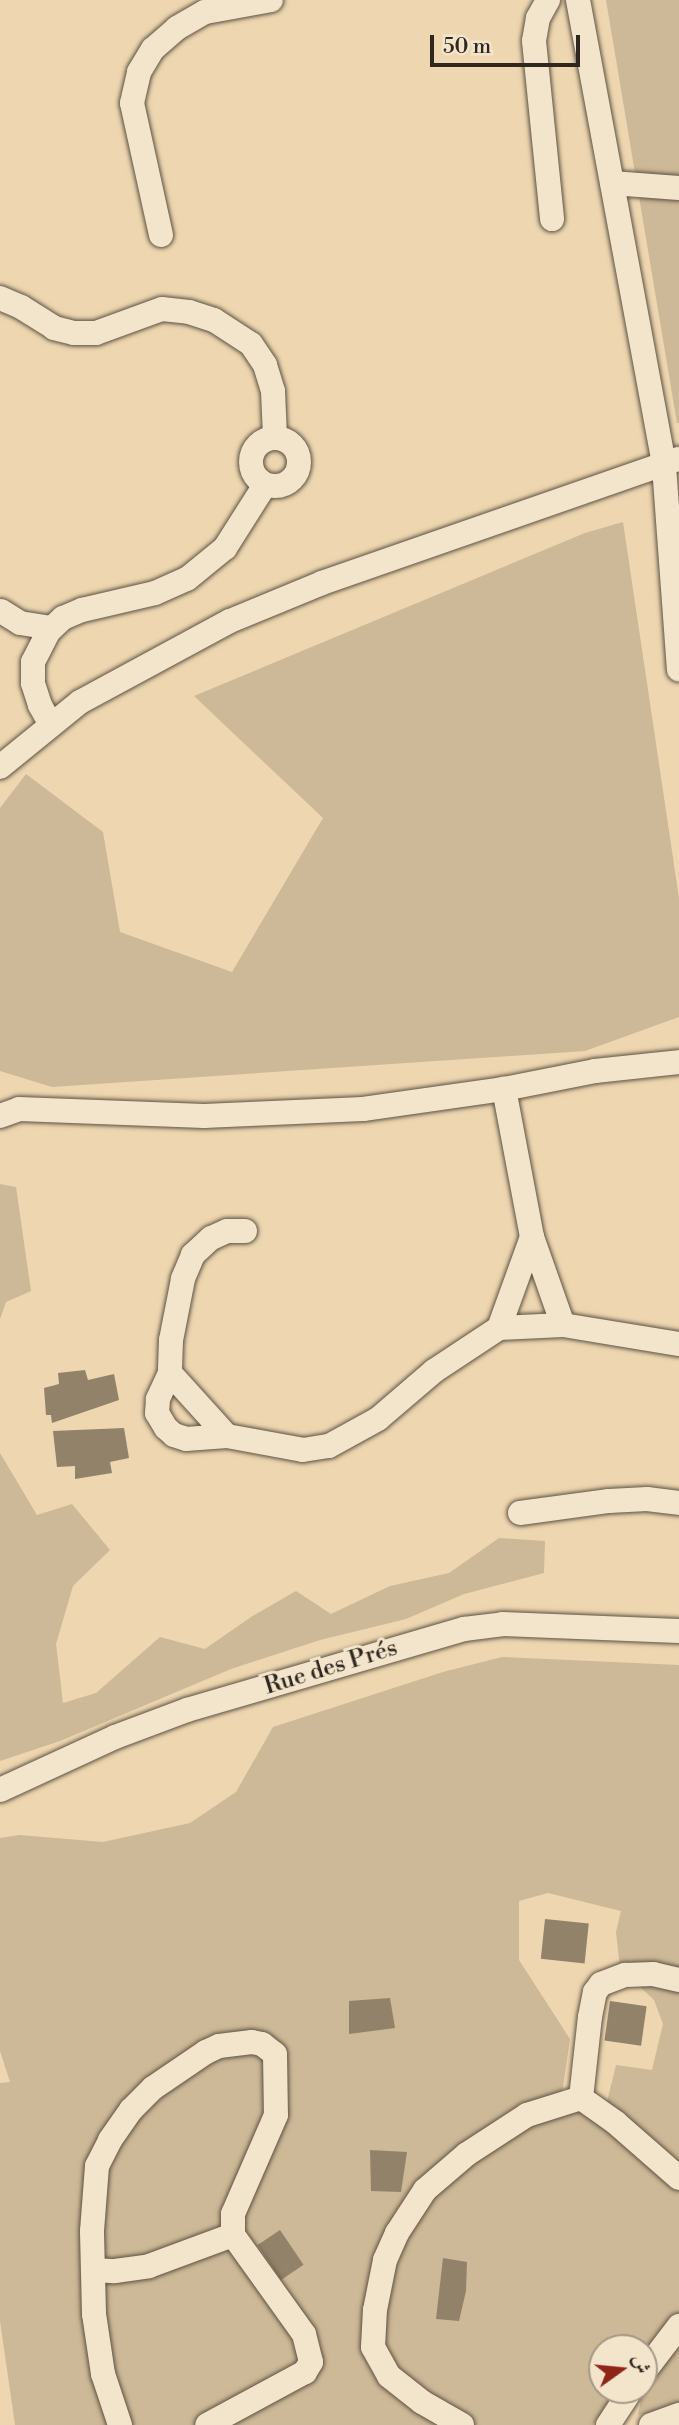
<!DOCTYPE html>
<html>
<head>
<meta charset="utf-8">
<style>
  body { margin:0 }
  #map { position:relative; width:679px; height:2425px; overflow:hidden; background:#edd6b0; font-family:"Libre Bodoni",Amiri,serif }
  div>[style] { position:absolute }
  [style*='--x'] { left:calc(var(--x)*1px); top:calc(var(--y)*1px); width:calc(var(--w)*1px); rotate:calc(var(--a)*1deg) }
  .green>* { inset:0; background:#cdb897 }
  .building>* { inset:0; background:#92826a; transform-origin:0 0 }
  .roads { filter:drop-shadow(0 0 2px #5e5242) drop-shadow(0 0 2px #5e5242) }
  .minor>* { height:24px; margin:-12px; padding:0 12px; transform-origin:12px; border-radius:12px; background:#f3e4cc }
  .minor>.ring { margin:-12px; padding:0; box-sizing:content-box; background:none; border:24px solid #f3e4cc; border-radius:50% }
  span { translate:-50% -50%; white-space:nowrap; text-align:center; line-height:1.15; -webkit-text-stroke:6px #f3e4cc; paint-order:stroke }
  .street-label { font-size:24px; color:#2f261e }
  .north { position:absolute; left:588px; top:2334px; width:70px; height:70px; box-sizing:border-box; background:#f3e4cc; border:2px solid #a59886; border-radius:50%; rotate:75deg; font-size:19px; font-weight:700; line-height:28px; text-align:center; color:#2f261e }
  .north::after { content:''; display:block; margin:auto; width:24px; height:32px; background:#8f2418; clip-path:polygon(50% 0,100% 100%,50% 72%,0 100%) }
  .scale { position:absolute; left:430px; top:35px; width:150px; height:32px; box-sizing:border-box; border:4px solid #2f261e; border-top:0; padding-left:9px; font-size:21px; line-height:24px; white-space:nowrap; color:#2f261e; -webkit-text-stroke:5px #f3e4cc; paint-order:stroke }
</style>
</head>
<body>
<div id="map">
  <div class="green">
    <div style="clip-path:polygon(606px 0,679px 0,679px 423px,677px 423px)"></div>
    <div style="clip-path:polygon(623px 522px,679px 898px,679px 1017px,585px 1051px,52px 1087px,0 1071px,0 808px,26px 774px,103px 832px,120px 932px,232px 972px,323px 818px,194px 696px,585px 533px)"></div>
    <div style="clip-path:polygon(0 1184px,16px 1187px,31px 1291px,6px 1302px,0 1319px)"></div>
    <div style="clip-path:polygon(0 1453px,37px 1515px,72px 1504px,110px 1550px,73px 1586px,56px 1644px,63px 1703px,96px 1693px,160px 1637px,205px 1649px,251px 1617px,296px 1591px,331px 1614px,390px 1586px,449px 1573px,499px 1538px,545px 1541px,544px 1573px,464px 1594px,406px 1619px,320px 1640px,231px 1669px,60px 1741px,0 1761px)"></div>
    <div style="clip-path:polygon(evenodd,502px 1657px,679px 1665px,679px 2403px,659px 2412px,638px 2415px,642px 2393px,632px 2390px,644px 2390px,644px 2348px,602px 2348px,602px 2390px,618px 2390px,593px 2425px,15px 2425px,0 2321px,0 2083px,10px 2082px,0 2051px,0 1838px,19px 1835px,103px 1842px,190px 1823px,236px 1792px,273px 1727px,443px 1672px,502px 1657px,548px 1893px,621px 1911px,616px 1932px,620px 1968px,654px 2000px,663px 2024px,652px 2070px,616px 2065px,605px 2110px,561px 2100px,570px 2039px,519px 1960px,519px 1901px,548px 1893px)"></div>
  </div>
  <div class="building">
    <div style="clip-path:polygon(85px 1370px,88px 1380px,114px 1374px,119px 1400px,52px 1423px,51px 1415px,46px 1415px,44px 1388px,59px 1384px,58px 1373px)"></div>
    <div style="clip-path:polygon(124px 1428px,129px 1458px,110px 1462px,112px 1473px,75px 1479px,75px 1466px,57px 1467px,53px 1431px)"></div>
    <div style="left:545px;top:1919px;width:44px;height:40px;rotate:6deg"></div>
    <div style="clip-path:polygon(390px 1998px,395px 2028px,349px 2034px,349px 2001px)"></div>
    <div style="left:610px;top:2001px;width:37px;height:40px;rotate:8deg"></div>
    <div style="clip-path:polygon(370px 2150px,407px 2152px,401px 2192px,371px 2191px)"></div>
    <div style="left:280px;top:2230px;width:42px;height:27px;rotate:56deg"></div>
    <div style="clip-path:polygon(443px 2258px,467px 2262px,466px 2291px,459px 2321px,436px 2319px)"></div>
  </div>
  <div class="roads">
    <div class="minor">
      <div style="--x:548;--y:0;--w:21;--a:119"></div>
      <div style="--x:538;--y:18;--w:23;--a:100"></div>
      <div style="--x:534;--y:41;--w:179;--a:84.2"></div>
      <div style="--x:578;--y:0;--w:474;--a:79.5"></div>
      <div style="--x:664;--y:466;--w:204;--a:85.8"></div>
      <div style="--x:612;--y:183;--w:67;--a:4.3"></div>
      <div style="--x:161;--y:235;--w:135;--a:-102.4"></div>
      <div style="--x:132;--y:103;--w:32;--a:-77"></div>
      <div style="--x:139;--y:72;--w:27;--a:-59"></div>
      <div style="--x:153;--y:49;--w:32;--a:-41"></div>
      <div style="--x:177;--y:28;--w:32;--a:-30"></div>
      <div style="--x:205;--y:12;--w:67;--a:-10.3"></div>
      <div style="--x:0;--y:298;--w:23;--a:23"></div>
      <div style="--x:21;--y:307;--w:39;--a:32"></div>
      <div style="--x:54;--y:328;--w:21;--a:14"></div>
      <div style="--x:74;--y:333;--w:22;--a:0"></div>
      <div style="--x:96;--y:333;--w:70;--a:-20"></div>
      <div style="--x:162;--y:309;--w:27;--a:6"></div>
      <div style="--x:189;--y:312;--w:26;--a:18"></div>
      <div style="--x:214;--y:320;--w:44;--a:33"></div>
      <div style="--x:251;--y:344;--w:25;--a:56"></div>
      <div style="--x:265;--y:365;--w:27;--a:73"></div>
      <div style="--x:273;--y:391;--w:46;--a:87.5"></div>
      <div class="ring" style="left:251px;top:438px;width:24px;height:24px"></div>
      <div style="--x:1;--y:611;--w:22;--a:32"></div>
      <div style="--x:20;--y:623;--w:32;--a:9"></div>
      <div style="--x:51;--y:725;--w:23;--a:-119"></div>
      <div style="--x:40;--y:705;--w:23;--a:-108"></div>
      <div style="--x:33;--y:683;--w:21;--a:-90"></div>
      <div style="--x:33;--y:662;--w:35;--a:-63"></div>
      <div style="--x:49;--y:631;--w:19;--a:-43"></div>
      <div style="--x:63;--y:618;--w:21;--a:-23"></div>
      <div style="--x:82;--y:610;--w:75;--a:-13.1"></div>
      <div style="--x:155;--y:593;--w:35;--a:-24"></div>
      <div style="--x:187;--y:579;--w:49;--a:-39.2"></div>
      <div style="--x:225;--y:548;--w:75;--a:-57.6"></div>
      <div style="--x:0;--y:767;--w:103;--a:-39.1"></div>
      <div style="--x:80;--y:702;--w:170;--a:-28.4"></div>
      <div style="--x:230;--y:621;--w:100;--a:-22.4"></div>
      <div style="--x:322;--y:583;--w:378;--a:-19.2"></div>
      <div style="--x:0;--y:1116;--w:20;--a:-20"></div>
      <div style="--x:19;--y:1109;--w:185;--a:2.2"></div>
      <div style="--x:204;--y:1116;--w:159;--a:-2.5"></div>
      <div style="--x:363;--y:1109;--w:142;--a:-8.1"></div>
      <div style="--x:504;--y:1089;--w:93;--a:-11.2"></div>
      <div style="--x:595;--y:1071;--w:84;--a:-6.1"></div>
      <div style="--x:245;--y:1231;--w:18;--a:180"></div>
      <div style="--x:227;--y:1231;--w:17;--a:156"></div>
      <div style="--x:211;--y:1238;--w:25;--a:137"></div>
      <div style="--x:193;--y:1255;--w:26;--a:113"></div>
      <div style="--x:183;--y:1279;--w:62;--a:101.1"></div>
      <div style="--x:171;--y:1340;--w:33;--a:92"></div>
      <div style="--x:170;--y:1373;--w:85;--a:47.9"></div>
      <div style="--x:227;--y:1436;--w:77;--a:10.4"></div>
      <div style="--x:303;--y:1450;--w:26;--a:-9"></div>
      <div style="--x:329;--y:1446;--w:56;--a:-28.9"></div>
      <div style="--x:378;--y:1419;--w:74;--a:-40.6"></div>
      <div style="--x:434;--y:1371;--w:78;--a:-33.5"></div>
      <div style="--x:499;--y:1328;--w:64;--a:-2.7"></div>
      <div style="--x:563;--y:1325;--w:118;--a:9.3"></div>
      <div style="--x:532;--y:1237;--w:93;--a:70.6"></div>
      <div style="--x:499;--y:1328;--w:97;--a:-70.1"></div>
      <div style="--x:532;--y:1237;--w:151;--a:-100.7"></div>
      <div style="--x:170;--y:1373;--w:29;--a:115"></div>
      <div style="--x:158;--y:1399;--w:14;--a:94"></div>
      <div style="--x:157;--y:1413;--w:17;--a:59"></div>
      <div style="--x:166;--y:1428;--w:11;--a:41"></div>
      <div style="--x:174;--y:1435;--w:13;--a:18"></div>
      <div style="--x:186;--y:1439;--w:41;--a:-4.2"></div>
      <div style="--x:520;--y:1513;--w:90;--a:-7.7"></div>
      <div style="--x:609;--y:1501;--w:38;--a:-3"></div>
      <div style="--x:647;--y:1499;--w:32;--a:7"></div>
      <div style="--x:0;--y:1790;--w:127;--a:-24.7"></div>
      <div style="--x:115;--y:1737;--w:77;--a:-20.6"></div>
      <div style="--x:187;--y:1710;--w:289;--a:-16.3"></div>
      <div style="--x:464;--y:1629;--w:38;--a:-7"></div>
      <div style="--x:502;--y:1624;--w:177;--a:2.3"></div>
      <div style="--x:581;--y:2098;--w:81;--a:-83.7"></div>
      <div style="--x:590;--y:2017;--w:25;--a:-79"></div>
      <div style="--x:595;--y:1992;--w:10;--a:-53"></div>
      <div style="--x:601;--y:1984;--w:26;--a:-21"></div>
      <div style="--x:625;--y:1975;--w:28;--a:-2"></div>
      <div style="--x:653;--y:1974;--w:27;--a:13"></div>
      <div style="--x:93;--y:2270;--w:22;--a:3"></div>
      <div style="--x:115;--y:2271;--w:34;--a:-8"></div>
      <div style="--x:149;--y:2266;--w:90;--a:-20.3"></div>
      <div style="--x:644;--y:2372;--w:58;--a:-52.7"></div>
      <div style="--x:120;--y:2425;--w:54;--a:-108.4"></div>
      <div style="--x:103;--y:2374;--w:61;--a:-98.5"></div>
      <div style="--x:94;--y:2314;--w:83;--a:-91.4"></div>
      <div style="--x:92;--y:2231;--w:65;--a:-85.6"></div>
      <div style="--x:97;--y:2166;--w:29;--a:-63"></div>
      <div style="--x:110;--y:2140;--w:37;--a:-55"></div>
      <div style="--x:131;--y:2110;--w:31;--a:-45"></div>
      <div style="--x:153;--y:2088;--w:64;--a:-34.2"></div>
      <div style="--x:206;--y:2052;--w:14;--a:-25"></div>
      <div style="--x:219;--y:2046;--w:33;--a:-7"></div>
      <div style="--x:252;--y:2042;--w:10;--a:11"></div>
      <div style="--x:262;--y:2044;--w:16;--a:38"></div>
      <div style="--x:275;--y:2054;--w:61;--a:89.1"></div>
      <div style="--x:276;--y:2115;--w:108;--a:113.5"></div>
      <div style="--x:233;--y:2214;--w:21;--a:90"></div>
      <div style="--x:233;--y:2235;--w:122;--a:54.4"></div>
      <div style="--x:304;--y:2334;--w:29;--a:76"></div>
      <div style="--x:311;--y:2362;--w:12;--a:121"></div>
      <div style="--x:305;--y:2372;--w:111;--a:151.6"></div>
      <div style="--x:462;--y:2425;--w:46;--a:-150.1"></div>
      <div style="--x:422;--y:2402;--w:42;--a:-141.8"></div>
      <div style="--x:389;--y:2376;--w:33;--a:-119"></div>
      <div style="--x:373;--y:2347;--w:37;--a:-87"></div>
      <div style="--x:375;--y:2310;--w:51;--a:-78.7"></div>
      <div style="--x:385;--y:2260;--w:30;--a:-66"></div>
      <div style="--x:397;--y:2233;--w:51;--a:-56.9"></div>
      <div style="--x:425;--y:2190;--w:55;--a:-40.6"></div>
      <div style="--x:467;--y:2154;--w:72;--a:-33"></div>
      <div style="--x:527;--y:2115;--w:57;--a:-17.5"></div>
      <div style="--x:581;--y:2098;--w:42;--a:35.2"></div>
      <div style="--x:615;--y:2122;--w:85;--a:41.2"></div>
      <div style="--x:608;--y:2425;--w:42;--a:-56.7"></div>
      <div style="--x:651;--y:2425;--w:30;--a:-20"></div>
    </div>
  </div>
  <div class="street-label">
    <span style="left:331px;top:1668px;rotate:-17deg">Rue des Prés</span>
  </div>
  <div class="north">ش</div>
  <div class="scale">50 m</div>
</div>
</body>
</html>
